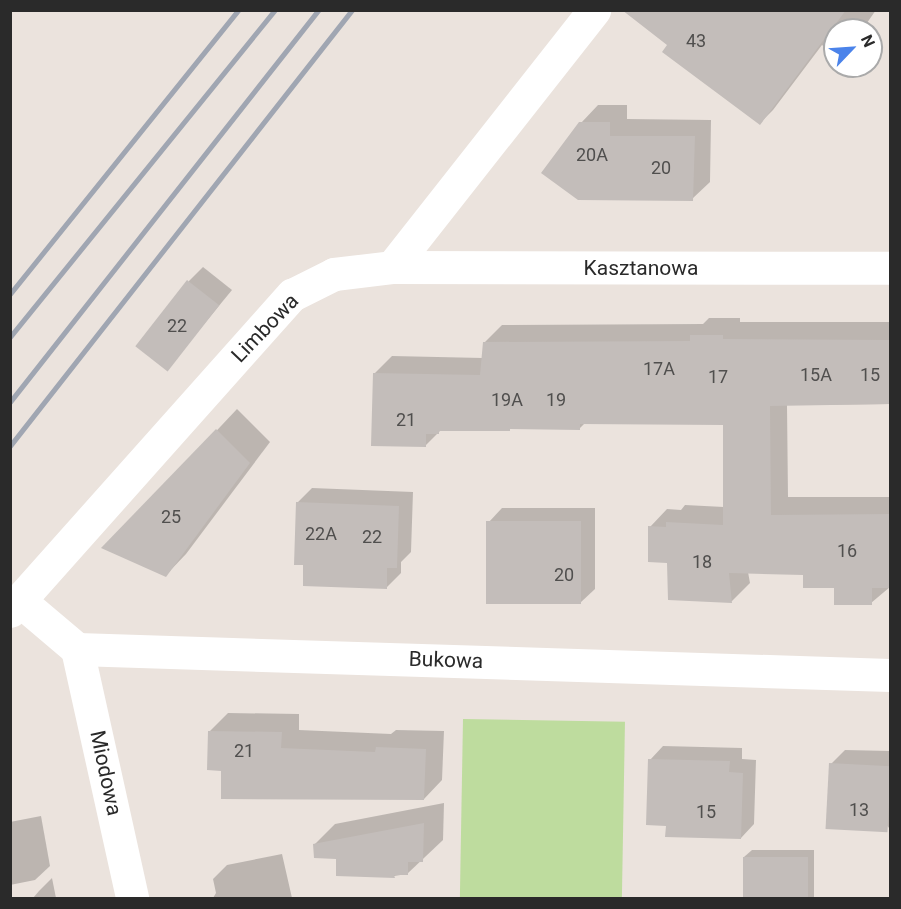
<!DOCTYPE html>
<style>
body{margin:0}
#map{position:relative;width:901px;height:909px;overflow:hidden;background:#ebe3dd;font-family:Roboto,sans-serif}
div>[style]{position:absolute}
.green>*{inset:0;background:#bedc9e;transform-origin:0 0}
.shadow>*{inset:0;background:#0003}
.building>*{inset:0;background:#c3bdba;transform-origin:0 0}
.minor>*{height:33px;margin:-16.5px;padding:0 16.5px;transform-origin:16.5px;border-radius:16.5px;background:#fff}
.rail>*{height:4.5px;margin:-2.25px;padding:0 2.25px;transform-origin:2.25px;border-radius:2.25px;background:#a0a6b2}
span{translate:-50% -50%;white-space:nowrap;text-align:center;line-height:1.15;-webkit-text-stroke:4.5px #fff;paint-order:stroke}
.number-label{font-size:18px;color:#504f4e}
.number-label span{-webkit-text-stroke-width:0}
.street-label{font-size:21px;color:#2a2a2a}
.frame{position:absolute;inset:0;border:12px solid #2a2a2a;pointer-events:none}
.north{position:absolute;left:823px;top:18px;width:60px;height:60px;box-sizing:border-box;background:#fff;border:2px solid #aaa;border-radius:50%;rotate:65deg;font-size:16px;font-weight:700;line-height:24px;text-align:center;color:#2a2a2a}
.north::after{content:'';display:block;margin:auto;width:21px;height:27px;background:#4b83ea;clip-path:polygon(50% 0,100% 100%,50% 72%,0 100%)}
</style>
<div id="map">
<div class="green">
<div style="left:463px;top:719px;width:162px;height:179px;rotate:1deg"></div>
</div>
<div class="shadow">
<div style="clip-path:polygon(664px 10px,876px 10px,862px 30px,835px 30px,835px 55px,822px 45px,773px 110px,760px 123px,669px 44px)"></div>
<div style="clip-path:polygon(598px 105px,627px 105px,627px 119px,711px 120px,710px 182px,692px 199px,581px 123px)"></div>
<div style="clip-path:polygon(203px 267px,232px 290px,167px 369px,189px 281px)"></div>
<div style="clip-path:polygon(709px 318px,740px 318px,740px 322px,890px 322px,890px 404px,787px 405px,788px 497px,890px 497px,890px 587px,871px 603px,804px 573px,748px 572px,750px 583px,732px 601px,669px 598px,669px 561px,650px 527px,667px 509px,681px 510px,685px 505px,724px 507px,724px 424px,585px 423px,579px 429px,512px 427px,441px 430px,425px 446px,374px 374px,392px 356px,483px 358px,484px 343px,502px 325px,703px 324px)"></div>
<div style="clip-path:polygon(237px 409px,270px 442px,186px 554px,166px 575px,156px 495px)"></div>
<div style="clip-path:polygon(312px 488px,413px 492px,411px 552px,401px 562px,401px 573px,386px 588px,305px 564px,297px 503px)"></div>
<div style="clip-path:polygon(502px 508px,595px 508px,595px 589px,580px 603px,488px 523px)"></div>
<div style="clip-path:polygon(228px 713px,299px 714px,299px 730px,391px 734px,396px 730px,444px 731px,442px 780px,424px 799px,223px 770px,210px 731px)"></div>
<div style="clip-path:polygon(663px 746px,742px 748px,742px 759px,756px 760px,754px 824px,741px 838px,667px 824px,650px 760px)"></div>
<div style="clip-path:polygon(845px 750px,890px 751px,890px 829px,831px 764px)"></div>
<div style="clip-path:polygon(444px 803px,443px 840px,407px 874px,394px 876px,338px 857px,314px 845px,335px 824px)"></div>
<div style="clip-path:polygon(41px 816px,50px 866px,35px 880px,10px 885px,10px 822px)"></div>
<div style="clip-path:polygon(752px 850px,814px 850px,814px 898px,744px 898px,744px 857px)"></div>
<div style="clip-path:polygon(282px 854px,292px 898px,213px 898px,216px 893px,213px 879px,227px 865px)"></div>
<div style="clip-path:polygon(52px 878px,56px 898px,33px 898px,39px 891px)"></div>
</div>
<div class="building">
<div style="clip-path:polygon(622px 10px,846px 10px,760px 125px,662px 52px,667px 45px)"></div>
<div style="clip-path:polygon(579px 122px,610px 122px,610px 136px,695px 136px,693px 201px,578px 200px,541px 173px)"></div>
<div style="left:187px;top:280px;width:41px;height:84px;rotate:38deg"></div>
<div style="clip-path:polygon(690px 335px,723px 335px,723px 339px,891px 340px,891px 404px,770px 406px,771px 515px,891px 514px,891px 588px,872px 588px,872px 605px,834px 605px,834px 588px,803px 588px,803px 575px,729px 573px,732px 603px,668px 600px,667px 563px,648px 562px,648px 526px,666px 527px,666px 522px,723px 525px,723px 425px,580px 424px,580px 430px,510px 429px,510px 431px,439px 431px,439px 434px,426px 434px,426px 447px,371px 446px,373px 373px,480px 375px,483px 342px,690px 341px)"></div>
<div style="clip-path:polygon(216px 429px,250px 463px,166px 577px,101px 548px)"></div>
<div style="clip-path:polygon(296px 502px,399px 506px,397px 568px,387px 568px,387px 589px,303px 586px,303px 565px,294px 565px)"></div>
<div style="left:581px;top:521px;width:83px;height:95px;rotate:90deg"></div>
<div style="clip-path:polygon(208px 731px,282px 732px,281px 748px,375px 752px,376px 747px,426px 749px,424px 800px,221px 799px,221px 771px,207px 770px)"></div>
<div style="clip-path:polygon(648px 759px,730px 761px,729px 772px,743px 773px,741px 839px,665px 837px,666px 826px,646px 825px)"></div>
<div style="left:829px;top:763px;width:62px;height:66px;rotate:3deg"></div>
<div style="clip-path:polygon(424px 823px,423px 862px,408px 862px,408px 875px,394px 875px,395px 878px,336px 876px,336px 859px,314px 858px,313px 844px)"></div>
<div style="left:743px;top:857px;width:65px;height:41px"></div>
</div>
<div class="minor">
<div style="left:392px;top:267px;width:327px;rotate:-51.8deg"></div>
<div style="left:19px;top:600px;width:76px;rotate:40.2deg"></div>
<div style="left:77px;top:649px;width:813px;rotate:1.83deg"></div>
<div style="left:10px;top:611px;width:424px;rotate:-48.3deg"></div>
<div style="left:292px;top:295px;width:47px;rotate:-26.6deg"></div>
<div style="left:334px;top:274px;width:58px;rotate:-6.9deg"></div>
<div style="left:392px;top:267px;width:498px;rotate:0.1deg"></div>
<div style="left:77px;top:649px;width:255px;rotate:77.5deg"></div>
</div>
<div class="rail">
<div style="left:10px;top:294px;width:364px;rotate:-51.2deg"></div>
<div style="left:10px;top:337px;width:421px;rotate:-51deg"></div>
<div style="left:10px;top:402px;width:499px;rotate:-51.8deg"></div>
<div style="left:10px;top:446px;width:554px;rotate:-51.89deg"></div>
</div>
<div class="number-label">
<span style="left:696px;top:41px">43</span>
<span style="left:592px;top:155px">20A</span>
<span style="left:661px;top:168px">20</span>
<span style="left:177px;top:326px">22</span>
<span style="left:659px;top:369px">17A</span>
<span style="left:816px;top:375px">15A</span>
<span style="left:870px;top:375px">15</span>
<span style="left:718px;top:377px">17</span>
<span style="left:507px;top:400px">19A</span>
<span style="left:556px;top:400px">19</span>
<span style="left:406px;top:420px">21</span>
<span style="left:171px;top:517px">25</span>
<span style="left:321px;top:534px">22A</span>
<span style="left:372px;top:537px">22</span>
<span style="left:847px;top:551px">16</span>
<span style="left:702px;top:562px">18</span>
<span style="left:564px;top:575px">20</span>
<span style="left:244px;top:751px">21</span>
<span style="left:859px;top:810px">13</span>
<span style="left:706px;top:812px">15</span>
</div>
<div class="street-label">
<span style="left:641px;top:268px">Kasztanowa</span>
<span style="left:265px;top:328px;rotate:-46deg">Limbowa</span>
<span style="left:446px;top:660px;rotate:2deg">Bukowa</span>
<span style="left:106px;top:773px;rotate:78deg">Miodowa</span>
</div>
<div class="frame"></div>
<div class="north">N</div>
</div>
